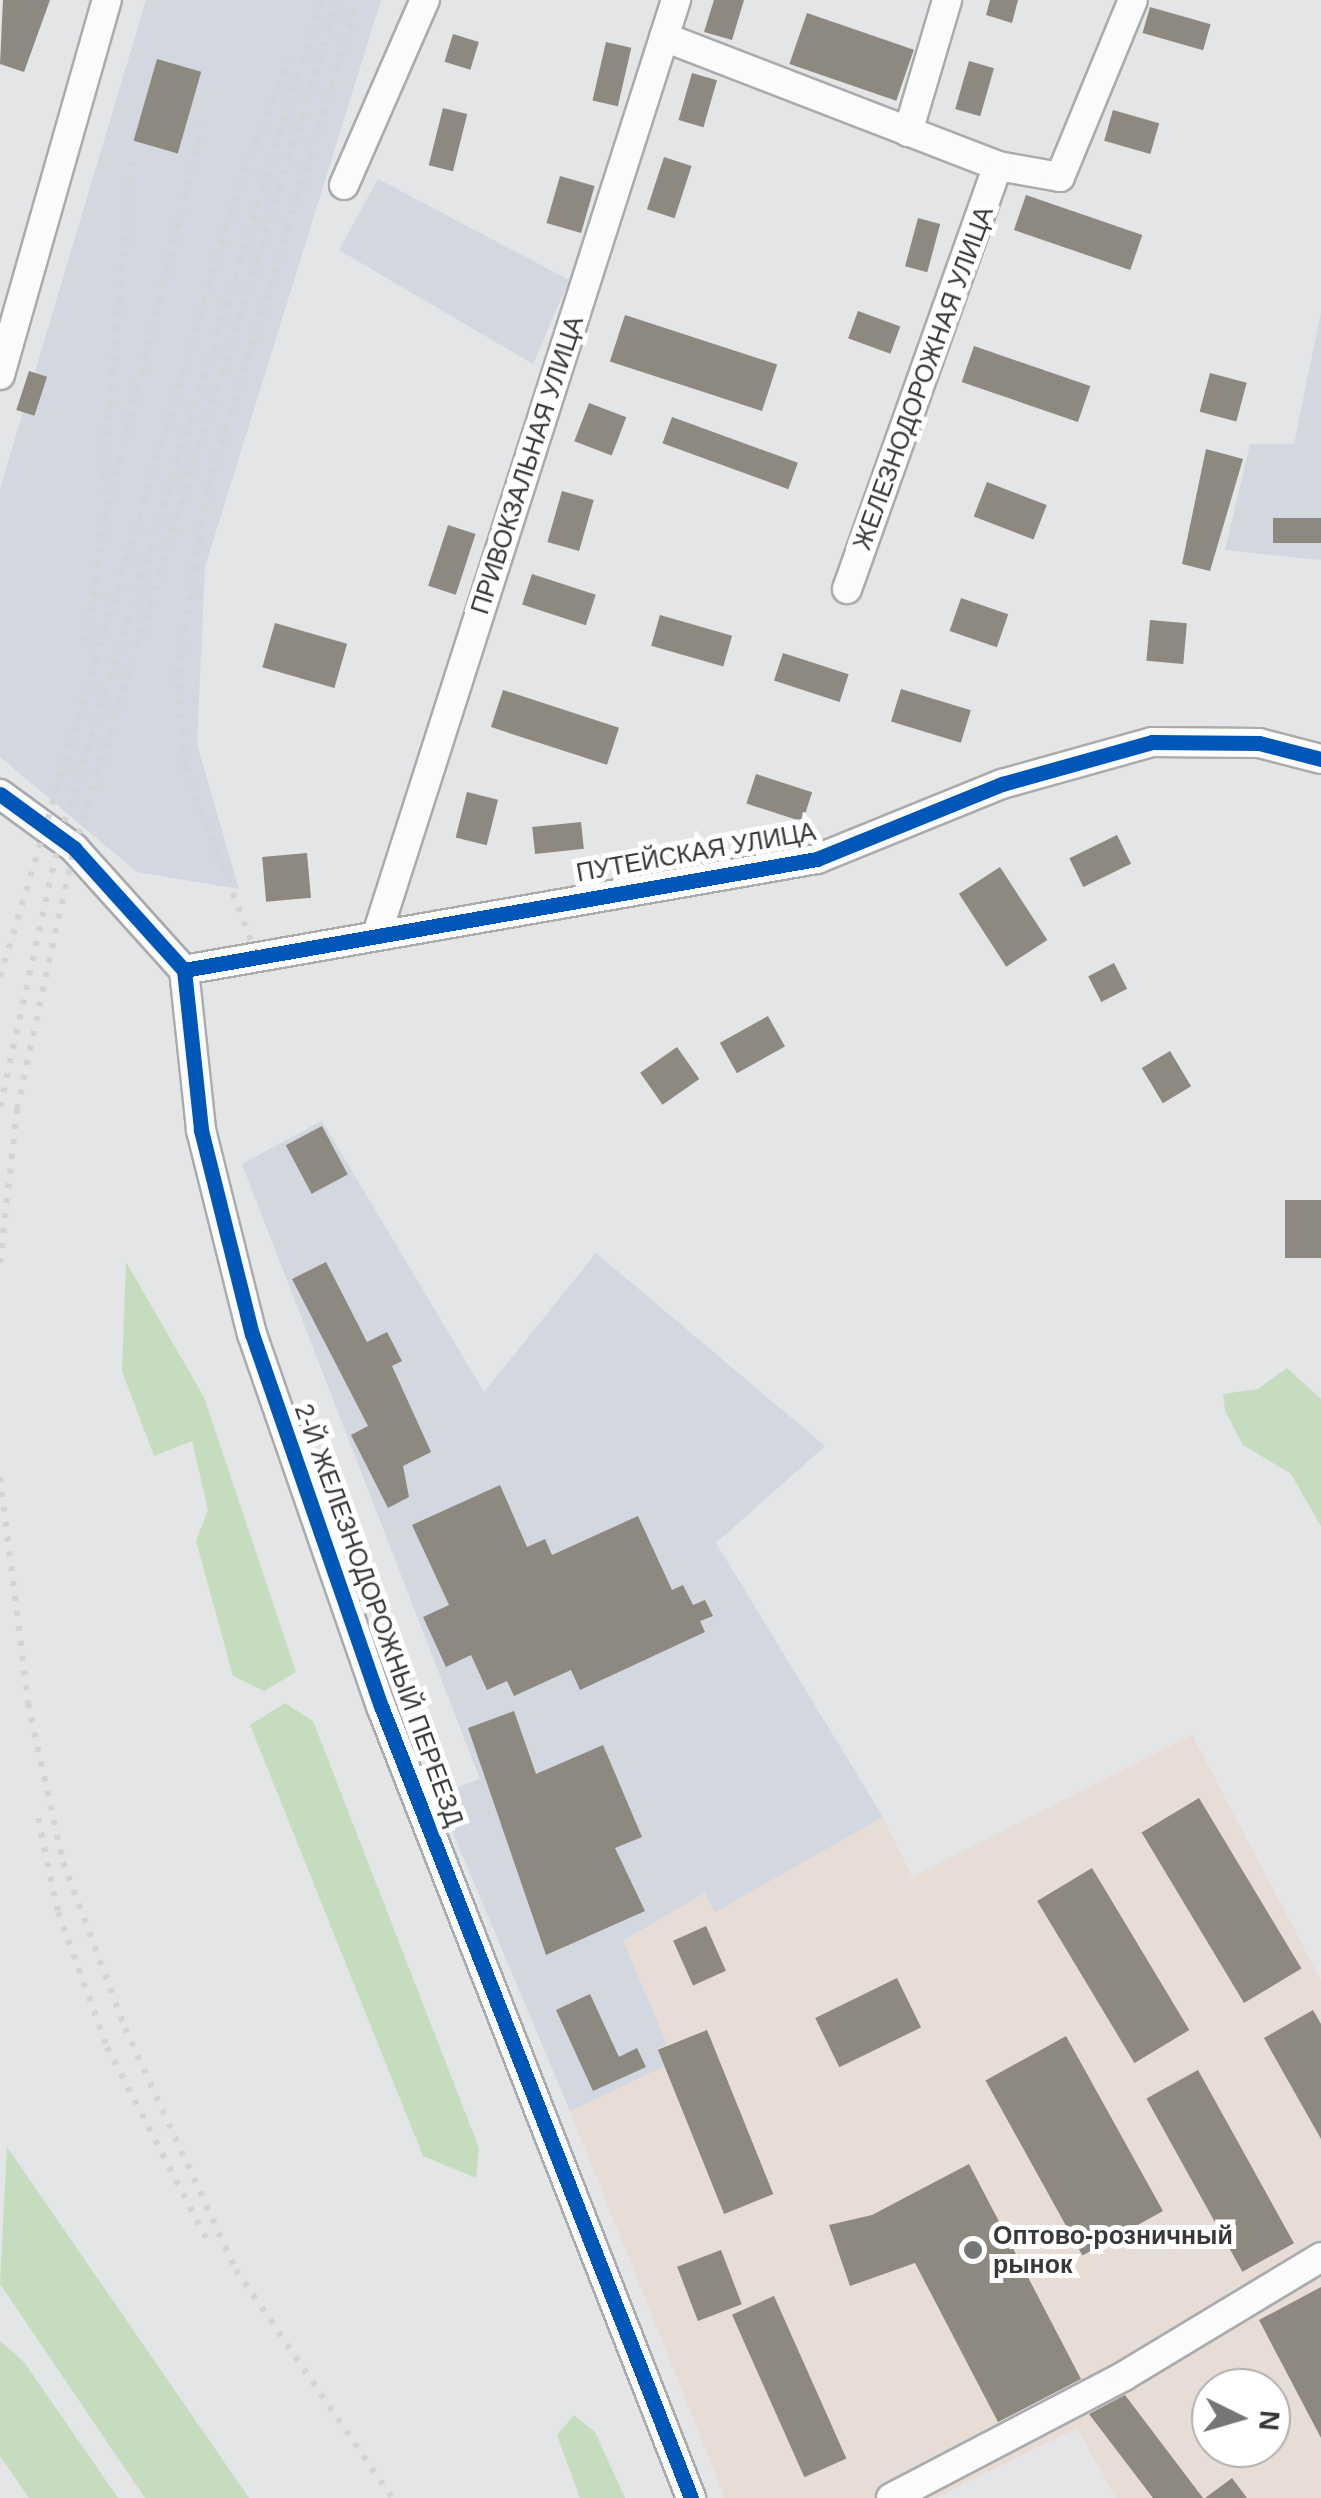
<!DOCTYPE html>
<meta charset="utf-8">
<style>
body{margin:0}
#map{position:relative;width:1321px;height:2498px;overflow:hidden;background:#e3e5e7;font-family:Arial,sans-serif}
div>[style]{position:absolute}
.commercial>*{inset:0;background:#e8dcd6}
.built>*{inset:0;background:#d3d7df}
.green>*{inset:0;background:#c6dcbf}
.building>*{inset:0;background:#8d8880;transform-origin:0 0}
.roads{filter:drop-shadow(2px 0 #a9abad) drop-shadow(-2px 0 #a9abad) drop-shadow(0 2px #a9abad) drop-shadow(0 -2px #a9abad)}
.minor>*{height:28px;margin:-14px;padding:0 14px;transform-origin:14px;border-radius:14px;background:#fbfbfb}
.rail>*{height:6px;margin-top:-3px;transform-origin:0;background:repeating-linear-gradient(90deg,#d4d4d4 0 5px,transparent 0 15px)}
.cycleway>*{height:15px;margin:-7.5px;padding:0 7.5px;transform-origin:7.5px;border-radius:7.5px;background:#0057b8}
.dots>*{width:28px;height:28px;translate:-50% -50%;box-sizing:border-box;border:5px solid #fff;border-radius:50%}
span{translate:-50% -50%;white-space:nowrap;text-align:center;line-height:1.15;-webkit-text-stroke:10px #fff;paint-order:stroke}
.street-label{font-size:25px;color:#37383a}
.poi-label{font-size:25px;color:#37383a;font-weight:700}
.left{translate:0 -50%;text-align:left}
.north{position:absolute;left:1191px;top:2368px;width:100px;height:100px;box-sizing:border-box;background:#fff;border:2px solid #afafb0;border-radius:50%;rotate:95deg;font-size:28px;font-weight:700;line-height:40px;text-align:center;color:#37383a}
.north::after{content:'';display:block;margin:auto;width:35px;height:45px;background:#737577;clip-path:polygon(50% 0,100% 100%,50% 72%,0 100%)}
</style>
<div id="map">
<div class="commercial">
<div style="clip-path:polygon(evenodd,1192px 1735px,1321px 1980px,1321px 2498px,1116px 2498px,1077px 2428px,936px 2498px,725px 2498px,570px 2111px,665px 2066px,656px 2048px,667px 2043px,622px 1942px,706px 1893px,716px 1911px,883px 1817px,912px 1877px,1192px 1735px,1211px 2388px,1271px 2388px,1271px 2448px,1211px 2448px,1211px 2388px)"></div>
</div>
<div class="built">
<div style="clip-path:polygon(146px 0,381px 0,205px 567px,197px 744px,239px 889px,137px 872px,0 757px,0 489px)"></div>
<div style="clip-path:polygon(378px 179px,569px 280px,533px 364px,339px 250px)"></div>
<div style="clip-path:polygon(1321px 312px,1321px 560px,1225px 550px,1250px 444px,1294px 444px)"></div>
<div style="clip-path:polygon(322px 1121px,484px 1392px,596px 1253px,825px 1446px,716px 1543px,883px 1817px,715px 1912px,705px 1893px,623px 1941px,667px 2044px,657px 2049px,665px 2066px,570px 2111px,437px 1795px,480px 1779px,242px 1164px)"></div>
</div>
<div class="green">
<div style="clip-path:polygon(126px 1262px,204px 1397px,296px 1672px,264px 1691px,233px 1676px,196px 1541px,208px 1510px,192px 1441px,154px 1456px,122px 1371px)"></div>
<div style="clip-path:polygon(1287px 1368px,1321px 1399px,1321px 1526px,1291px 1474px,1243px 1445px,1225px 1411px,1223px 1394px,1258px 1389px)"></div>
<div style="clip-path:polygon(285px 1703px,313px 1721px,479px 2148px,476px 2178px,423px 2156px,250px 1725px)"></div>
<div style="clip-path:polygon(7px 2147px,249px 2498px,145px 2498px,0 2284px)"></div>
<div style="clip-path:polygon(0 2341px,24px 2362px,118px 2498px,29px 2498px,0 2456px)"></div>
<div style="clip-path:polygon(574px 2415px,595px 2432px,625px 2498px,580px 2498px,557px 2435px)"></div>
</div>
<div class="building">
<div style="clip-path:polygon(3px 0,50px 0,24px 72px,0 64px)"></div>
<div style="clip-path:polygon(714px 0,744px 0,732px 40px,704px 32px)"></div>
<div style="clip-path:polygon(990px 0,1018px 0,1012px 23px,986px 15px)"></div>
<div style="left:1150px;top:7px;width:63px;height:27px;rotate:16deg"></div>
<div style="left:807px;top:13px;width:113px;height:54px;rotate:19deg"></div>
<div style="left:453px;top:34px;width:27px;height:29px;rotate:17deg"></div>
<div style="left:606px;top:42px;width:26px;height:60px;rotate:13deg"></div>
<div style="left:157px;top:59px;width:46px;height:85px;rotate:16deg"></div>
<div style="left:969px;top:61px;width:26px;height:50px;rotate:16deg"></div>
<div style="left:692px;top:73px;width:26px;height:49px;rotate:16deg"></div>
<div style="left:443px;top:108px;width:25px;height:59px;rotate:14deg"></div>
<div style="left:1113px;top:110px;width:48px;height:32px;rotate:16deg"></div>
<div style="left:664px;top:157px;width:29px;height:55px;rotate:18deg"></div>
<div style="left:560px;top:176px;width:36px;height:49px;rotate:16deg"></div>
<div style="left:1026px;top:195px;width:123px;height:37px;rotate:19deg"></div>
<div style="left:918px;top:218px;width:23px;height:50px;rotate:15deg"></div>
<div style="left:858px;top:311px;width:45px;height:29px;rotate:20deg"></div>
<div style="left:625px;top:315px;width:160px;height:49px;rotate:18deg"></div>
<div style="left:974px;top:346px;width:123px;height:38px;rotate:19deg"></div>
<div style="left:29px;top:371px;width:19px;height:41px;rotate:18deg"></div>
<div style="left:1210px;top:373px;width:38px;height:40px;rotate:15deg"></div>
<div style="left:589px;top:403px;width:40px;height:41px;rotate:21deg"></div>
<div style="left:672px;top:417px;width:134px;height:28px;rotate:20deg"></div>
<div style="clip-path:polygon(1206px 449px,1243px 459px,1210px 571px,1182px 564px)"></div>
<div style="left:987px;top:482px;width:64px;height:37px;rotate:21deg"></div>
<div style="left:562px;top:491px;width:33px;height:53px;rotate:16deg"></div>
<div style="left:1273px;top:518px;width:48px;height:25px"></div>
<div style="left:448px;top:525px;width:29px;height:64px;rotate:18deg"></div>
<div style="left:532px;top:574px;width:67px;height:32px;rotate:18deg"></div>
<div style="left:961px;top:598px;width:50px;height:35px;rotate:19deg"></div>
<div style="left:660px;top:615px;width:75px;height:32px;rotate:16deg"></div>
<div style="left:1150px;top:620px;width:37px;height:41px;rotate:5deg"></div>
<div style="left:275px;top:623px;width:75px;height:46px;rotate:16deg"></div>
<div style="left:783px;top:653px;width:69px;height:29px;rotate:18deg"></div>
<div style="left:901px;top:689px;width:73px;height:34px;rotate:17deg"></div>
<div style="left:503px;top:690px;width:122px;height:39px;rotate:18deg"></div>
<div style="left:756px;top:774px;width:59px;height:31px;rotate:18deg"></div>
<div style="left:467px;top:792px;width:32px;height:47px;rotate:14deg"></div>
<div style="left:581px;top:822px;width:27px;height:49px;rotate:84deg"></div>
<div style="left:1117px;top:835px;width:32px;height:53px;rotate:64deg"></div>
<div style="left:307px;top:853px;width:45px;height:45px;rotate:85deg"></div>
<div style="left:1000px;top:867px;width:87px;height:49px;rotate:57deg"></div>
<div style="left:1114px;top:963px;width:29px;height:29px;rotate:63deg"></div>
<div style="left:768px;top:1016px;width:35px;height:55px;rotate:61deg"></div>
<div style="left:677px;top:1047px;width:39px;height:45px;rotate:55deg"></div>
<div style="left:1170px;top:1051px;width:41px;height:33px;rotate:59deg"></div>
<div style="left:322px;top:1126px;width:55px;height:41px;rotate:62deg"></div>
<div style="left:1321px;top:1200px;width:58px;height:36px;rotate:90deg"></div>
<div style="clip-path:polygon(326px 1262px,367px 1342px,387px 1332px,402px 1361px,392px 1366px,431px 1452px,403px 1466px,409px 1497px,388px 1508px,351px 1435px,368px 1426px,292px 1279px)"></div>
<div style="clip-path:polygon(500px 1485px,527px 1547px,545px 1539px,552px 1555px,638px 1516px,672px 1590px,683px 1585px,693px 1605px,705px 1600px,713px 1616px,700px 1621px,705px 1632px,580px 1690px,571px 1670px,514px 1696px,507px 1681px,487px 1690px,471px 1655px,446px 1667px,423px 1617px,449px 1605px,412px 1525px)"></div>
<div style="clip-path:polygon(514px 1711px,536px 1774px,603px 1745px,642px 1837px,615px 1848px,645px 1911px,546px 1955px,468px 1728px)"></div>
<div style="left:1199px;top:1798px;width:199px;height:67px;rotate:59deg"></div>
<div style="left:1092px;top:1868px;width:189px;height:64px;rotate:59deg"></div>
<div style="left:706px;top:1926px;width:49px;height:36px;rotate:66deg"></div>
<div style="left:897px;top:1978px;width:55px;height:91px;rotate:64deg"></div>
<div style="clip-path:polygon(590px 1994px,619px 2057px,637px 2048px,646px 2067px,593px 2091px,556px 2010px)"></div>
<div style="clip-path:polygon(1313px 2010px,1321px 2024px,1321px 2139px,1264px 2038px)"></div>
<div style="left:707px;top:2030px;width:177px;height:53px;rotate:68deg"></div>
<div style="left:1066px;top:2036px;width:200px;height:92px;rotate:61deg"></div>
<div style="left:1198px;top:2070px;width:198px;height:59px;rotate:61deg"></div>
<div style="clip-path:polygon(969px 2164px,1081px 2379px,998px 2422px,915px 2263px,850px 2286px,829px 2225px,872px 2215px)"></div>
<div style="left:721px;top:2250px;width:58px;height:47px;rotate:69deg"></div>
<div style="clip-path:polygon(1321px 2287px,1321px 2438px,1259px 2320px)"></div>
<div style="left:774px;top:2296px;width:178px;height:46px;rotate:66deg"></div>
<div style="clip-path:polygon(1125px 2395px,1203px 2498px,1153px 2498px,1089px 2414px)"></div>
<div style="clip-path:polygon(1232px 2478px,1247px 2498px,1205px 2498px)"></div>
</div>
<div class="roads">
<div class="minor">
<div style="left:664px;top:37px;width:358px;rotate:21.1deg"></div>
<div style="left:998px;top:166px;width:63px;rotate:10.1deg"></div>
<div style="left:1060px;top:177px;width:191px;rotate:-67.6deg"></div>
<div style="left:908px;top:132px;width:138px;rotate:-73.5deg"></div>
<div style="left:344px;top:185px;width:202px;rotate:-66.4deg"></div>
<div style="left:0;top:375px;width:390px;rotate:-74.1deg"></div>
<div style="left:847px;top:589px;width:449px;rotate:-70.4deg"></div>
<div style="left:0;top:794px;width:92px;rotate:36.1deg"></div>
<div style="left:74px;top:848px;width:164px;rotate:48deg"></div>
<div style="left:184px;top:970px;width:161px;rotate:83.9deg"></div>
<div style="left:201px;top:1130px;width:210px;rotate:76deg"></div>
<div style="left:252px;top:1334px;width:394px;rotate:70.9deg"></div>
<div style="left:381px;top:1706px;width:851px;rotate:68.62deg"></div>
<div style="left:378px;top:931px;width:978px;rotate:-72.25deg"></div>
<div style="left:184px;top:970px;width:643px;rotate:-9.95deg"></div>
<div style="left:817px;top:859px;width:200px;rotate:-22.1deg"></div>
<div style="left:1002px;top:784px;width:156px;rotate:-15.6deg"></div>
<div style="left:1152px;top:742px;width:107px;rotate:0.5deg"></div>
<div style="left:1259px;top:743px;width:64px;rotate:14.5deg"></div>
<div style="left:891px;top:2498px;width:263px;rotate:-27.6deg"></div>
<div style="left:1124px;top:2376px;width:230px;rotate:-31.1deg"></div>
</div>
</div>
<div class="rail">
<div style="left:101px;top:495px;width:338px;rotate:-84.6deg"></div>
<div style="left:86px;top:641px;width:122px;rotate:-81.1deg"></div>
<div style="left:105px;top:520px;width:417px;rotate:-76.1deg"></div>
<div style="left:256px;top:954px;width:203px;rotate:-110.8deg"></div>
<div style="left:184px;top:764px;width:90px;rotate:-93.8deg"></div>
<div style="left:178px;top:674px;width:189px;rotate:-80.9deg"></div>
<div style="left:208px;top:487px;width:510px;rotate:-72.88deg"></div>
<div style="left:0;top:977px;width:826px;rotate:-73.19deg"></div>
<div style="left:239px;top:186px;width:136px;rotate:-68.4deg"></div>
<div style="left:0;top:1107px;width:278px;rotate:-77.5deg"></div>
<div style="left:60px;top:836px;width:876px;rotate:-72.6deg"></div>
<div style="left:0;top:1263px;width:155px;rotate:-83.7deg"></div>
<div style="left:17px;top:1109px;width:267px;rotate:-77.7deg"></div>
<div style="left:74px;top:848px;width:888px;rotate:-72.71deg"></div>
<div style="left:0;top:1477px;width:228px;rotate:82.9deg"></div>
<div style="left:28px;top:1703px;width:163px;rotate:77.6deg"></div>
<div style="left:63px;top:1862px;width:177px;rotate:69.5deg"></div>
<div style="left:125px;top:2028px;width:266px;rotate:65.4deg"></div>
<div style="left:236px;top:2270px;width:276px;rotate:55.6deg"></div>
<div style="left:38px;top:1818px;width:96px;rotate:78deg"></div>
<div style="left:58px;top:1912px;width:144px;rotate:70.1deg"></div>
<div style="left:107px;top:2047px;width:220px;rotate:62.6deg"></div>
</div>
<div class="cycleway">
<div style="left:0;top:794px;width:92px;rotate:36.1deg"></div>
<div style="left:74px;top:848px;width:164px;rotate:48deg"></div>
<div style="left:184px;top:970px;width:161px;rotate:83.9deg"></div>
<div style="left:201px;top:1130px;width:210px;rotate:76deg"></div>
<div style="left:252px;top:1334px;width:394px;rotate:70.9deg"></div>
<div style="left:381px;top:1706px;width:851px;rotate:68.62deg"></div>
<div style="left:184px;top:970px;width:643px;rotate:-9.95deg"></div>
<div style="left:817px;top:859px;width:200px;rotate:-22.1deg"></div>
<div style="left:1002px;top:784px;width:156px;rotate:-15.6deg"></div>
<div style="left:1152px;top:742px;width:107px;rotate:0.5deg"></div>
<div style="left:1259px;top:743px;width:64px;rotate:14.5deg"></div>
</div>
<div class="dots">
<div style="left:973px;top:2250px;background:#737577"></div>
</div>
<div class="street-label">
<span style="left:923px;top:378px;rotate:-70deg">ЖЕЛЕЗНОДОРОЖНАЯ УЛИЦА</span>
<span style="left:527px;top:465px;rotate:-72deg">ПРИВОКЗАЛЬНАЯ УЛИЦА</span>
<span style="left:696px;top:852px;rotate:-10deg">ПУТЕЙСКАЯ УЛИЦА</span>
<span style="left:379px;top:1615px;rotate:70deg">2-Й ЖЕЛЕЗНОДОРОЖНЫЙ ПЕРЕЕЗД</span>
</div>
<div class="poi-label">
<span class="left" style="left:993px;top:2250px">Оптово-розничный<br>рынок</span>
</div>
<div class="north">N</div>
</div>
